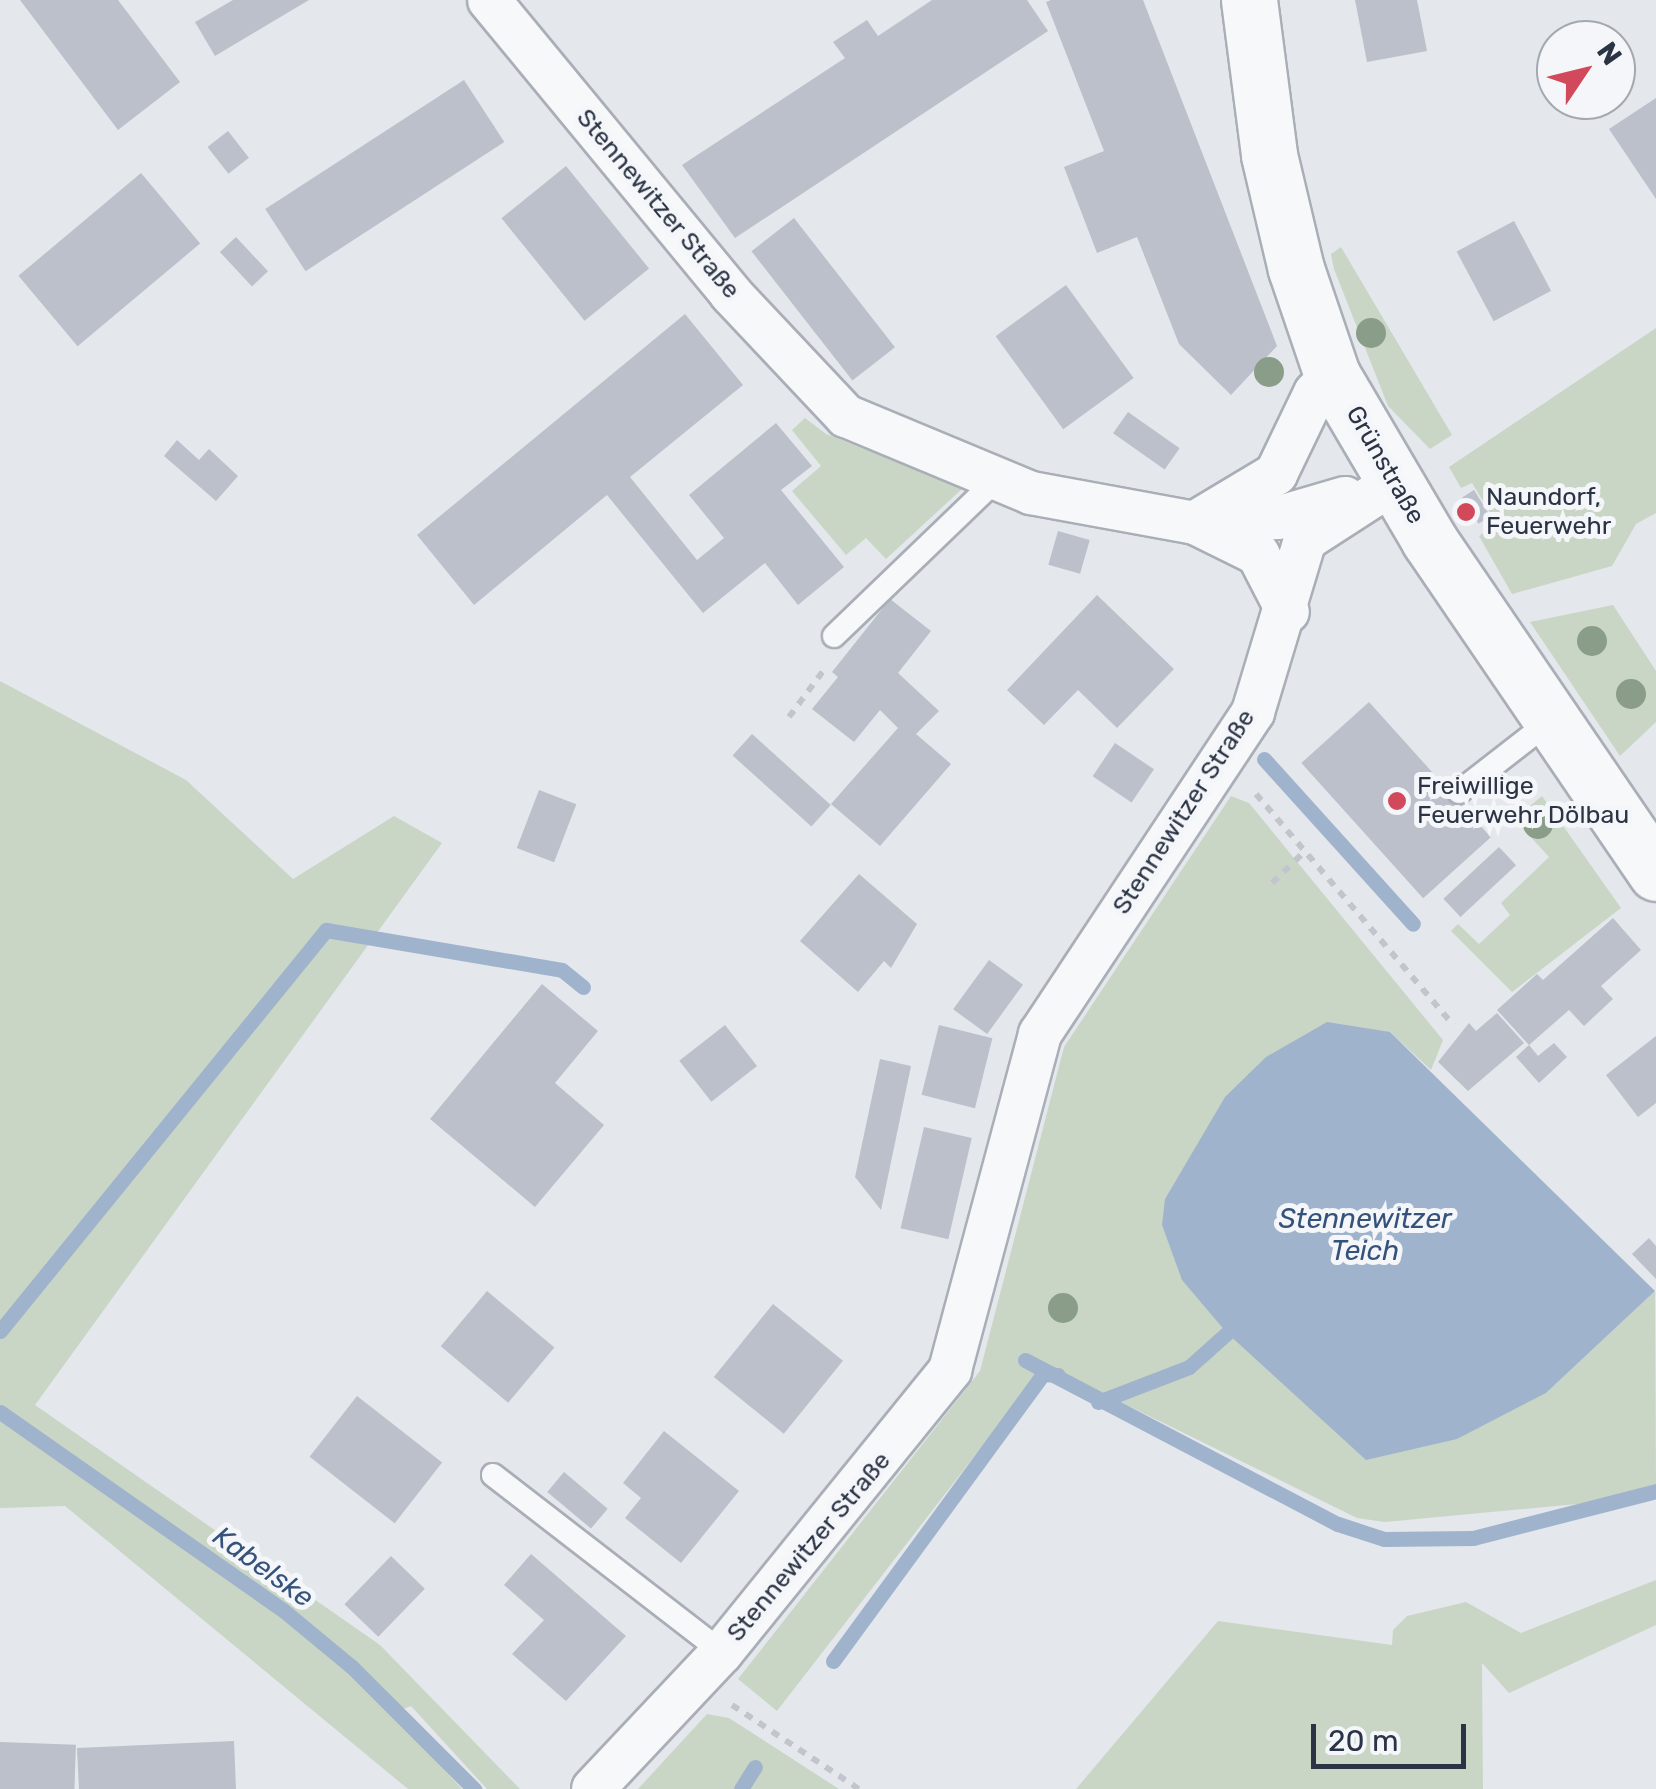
<!DOCTYPE html>
<meta charset="utf-8">
<style>
body{margin:0}
#map{position:relative;width:1656px;height:1789px;overflow:hidden;background:#e4e7ec;font-family:Rubik,sans-serif}
div>[style]{position:absolute}
.green>*{inset:0;background:#c9d6c5}
.water>*{inset:0;background:#9fb4cc}
.stream>*{height:15px;margin:-7.5px;padding:0 7.5px;transform-origin:7.5px;border-radius:7.5px;background:#9fb4cc}
.building>*{inset:0;background:#bbc0ca;transform-origin:0 0}
.path>*{height:6px;margin-top:-3px;transform-origin:0;background:repeating-linear-gradient(90deg,#c2c5cb 0 8px,transparent 0 16px)}
.roads{filter:drop-shadow(2px 0 #a9aeb7) drop-shadow(-2px 0 #a9aeb7) drop-shadow(0 2px #a9aeb7) drop-shadow(0 -2px #a9aeb7)}
.service>*{height:22px;margin:-11px;padding:0 11px;transform-origin:11px;border-radius:11px;background:#f7f8fa}
.minor>*{height:42px;margin:-21px;padding:0 21px;transform-origin:21px;border-radius:21px;background:#f7f8fa}
.tertiary>*{height:55px;margin:-27.5px;padding:0 27.5px;transform-origin:27.5px;border-radius:27.5px;background:#f7f8fa}
.trees>*{width:30px;height:30px;margin:-15px;border-radius:50%;background:#899d89}
.dots>*{width:28px;height:28px;translate:-50% -50%;box-sizing:border-box;border:5px solid #f4f6f9;border-radius:50%}
span{translate:-50% -50%;white-space:nowrap;text-align:center;line-height:1.15;-webkit-text-stroke:10px #f4f6f9;paint-order:stroke}
.street-label{font-size:25px;color:#2b3445}
.poi-label{font-size:25px;color:#2b3445}
.left{translate:0 -50%;text-align:left}
.water-label{font-size:28px;color:#34527a;font-style:italic}
.north{position:absolute;left:1536px;top:20px;width:100px;height:100px;box-sizing:border-box;background:#f4f6f9;border:2px solid #a4a8b1;border-radius:50%;rotate:55deg;font-size:28px;font-weight:700;line-height:40px;text-align:center;color:#2b3445}
.north::after{content:'';display:block;margin:auto;width:35px;height:45px;background:#d1495b;clip-path:polygon(50% 0,100% 100%,50% 72%,0 100%)}
.scale{position:absolute;left:1311px;top:1724px;width:155px;height:45px;box-sizing:border-box;border:5px solid #2b3445;border-top:0;padding-left:12px;font-size:30px;line-height:35px;white-space:nowrap;color:#2b3445;-webkit-text-stroke:8px #f4f6f9;paint-order:stroke}
</style>
<div id="map">
<div class="green">
<div style="clip-path:polygon(1341px 247px,1452px 435px,1430px 449px,1388px 406px,1334px 269px,1331px 254px)"></div>
<div style="clip-path:polygon(1656px 328px,1656px 513px,1636px 524px,1612px 566px,1512px 594px,1479px 536px,1497px 524px,1472px 483px,1461px 488px,1449px 467px)"></div>
<div style="clip-path:polygon(805px 418px,826px 434px,963px 488px,886px 559px,866px 538px,846px 555px,792px 491px,821px 466px,792px 430px)"></div>
<div style="clip-path:polygon(1613px 605px,1656px 671px,1656px 722px,1620px 756px,1530px 622px)"></div>
<div style="clip-path:polygon(0 681px,186px 780px,293px 879px,394px 816px,442px 843px,35px 1405px,380px 1645px,520px 1789px,487px 1789px,411px 1706px,392px 1713px,462px 1789px,408px 1789px,65px 1506px,0 1508px)"></div>
<div style="clip-path:polygon(1231px 796px,1249px 803px,1443px 1040px,1431px 1070px,1390px 1032px,1227px 1333px,1294px 1389px,1546px 1393px,1655px 1291px,1656px 1484px,1588px 1503px,1385px 1522px,1357px 1518px,1045px 1365px,777px 1711px,738px 1679px,980px 1371px,1064px 1047px)"></div>
<div style="clip-path:polygon(1542px 796px,1621px 908px,1512px 992px,1451px 931px,1458px 924px,1479px 944px,1510px 915px,1501px 903px,1549px 857px,1514px 819px)"></div>
<div style="clip-path:polygon(1656px 1580px,1656px 1625px,1509px 1693px,1482px 1663px,1483px 1789px,1076px 1789px,1218px 1621px,1392px 1645px,1393px 1630px,1407px 1616px,1466px 1602px,1521px 1633px)"></div>
<div style="clip-path:polygon(707px 1714px,729px 1718px,839px 1789px,638px 1789px)"></div>
</div>
<div class="water">
<div style="clip-path:polygon(1327px 1022px,1390px 1032px,1655px 1291px,1546px 1393px,1457px 1439px,1366px 1460px,1227px 1333px,1182px 1280px,1162px 1225px,1165px 1199px,1225px 1097px,1266px 1057px)"></div>
</div>
<div class="stream">
<div style="left:1264px;top:759px;width:222px;rotate:47.9deg"></div>
<div style="left:0;top:1331px;width:517px;rotate:-50.89deg"></div>
<div style="left:326px;top:930px;width:239px;rotate:9.6deg"></div>
<div style="left:562px;top:970px;width:27px;rotate:39deg"></div>
<div style="left:1025px;top:1360px;width:353px;rotate:27.7deg"></div>
<div style="left:1338px;top:1524px;width:48px;rotate:18.1deg"></div>
<div style="left:1384px;top:1539px;width:89px;rotate:-0.6deg"></div>
<div style="left:1473px;top:1538px;width:189px;rotate:-14.4deg"></div>
<div style="left:1098px;top:1402px;width:97px;rotate:-21deg"></div>
<div style="left:1189px;top:1367px;width:51px;rotate:-41.8deg"></div>
<div style="left:0;top:1412px;width:345px;rotate:35deg"></div>
<div style="left:283px;top:1610px;width:89px;rotate:39.6deg"></div>
<div style="left:352px;top:1667px;width:173px;rotate:45deg"></div>
<div style="left:833px;top:1661px;width:356px;rotate:-53.8deg"></div>
<div style="left:1043px;top:1374px;width:15px;rotate:4deg"></div>
<div style="left:741px;top:1789px;width:26px;rotate:-58deg"></div>
</div>
<div class="building">
<div style="clip-path:polygon(20px 0,118px 0,180px 82px,118px 130px)"></div>
<div style="clip-path:polygon(233px 0,309px 0,215px 56px,195px 22px)"></div>
<div style="clip-path:polygon(932px 0,1027px 0,1048px 31px,735px 238px,682px 165px,845px 58px,833px 42px,867px 20px,878px 36px)"></div>
<div style="clip-path:polygon(1051px 0,1143px 0,1277px 346px,1231px 395px,1179px 344px,1137px 237px,1097px 253px,1064px 167px,1104px 151px,1046px 2px)"></div>
<div style="clip-path:polygon(1355px 0,1417px 0,1427px 51px,1367px 62px)"></div>
<div style="left:464px;top:80px;width:74px;height:237px;rotate:57deg"></div>
<div style="clip-path:polygon(1656px 98px,1656px 199px,1609px 129px)"></div>
<div style="left:228px;top:131px;width:34px;height:26px;rotate:52deg"></div>
<div style="left:566px;top:166px;width:132px;height:83px;rotate:51deg"></div>
<div style="left:141px;top:173px;width:92px;height:160px;rotate:50deg"></div>
<div style="left:794px;top:218px;width:164px;height:54px;rotate:52deg"></div>
<div style="left:1514px;top:221px;width:79px;height:65px;rotate:62deg"></div>
<div style="left:236px;top:237px;width:47px;height:22px;rotate:47deg"></div>
<div style="left:1066px;top:285px;width:115px;height:87px;rotate:54deg"></div>
<div style="clip-path:polygon(685px 314px,743px 385px,630px 477px,697px 560px,724px 538px,689px 495px,776px 423px,812px 466px,781px 490px,844px 567px,798px 605px,765px 563px,703px 613px,607px 495px,474px 605px,417px 535px)"></div>
<div style="left:1128px;top:412px;width:63px;height:26px;rotate:35deg"></div>
<div style="clip-path:polygon(177px 440px,199px 460px,209px 449px,238px 476px,216px 501px,164px 456px)"></div>
<div style="left:1474px;top:490px;width:31px;height:14px;rotate:58deg"></div>
<div style="left:1058px;top:531px;width:33px;height:35px;rotate:16deg"></div>
<div style="clip-path:polygon(1097px 595px,1174px 669px,1117px 728px,1078px 690px,1044px 725px,1007px 690px)"></div>
<div style="clip-path:polygon(890px 599px,931px 631px,898px 673px,939px 711px,916px 734px,951px 764px,880px 846px,831px 804px,898px 728px,880px 710px,854px 742px,812px 709px,838px 677px,832px 672px)"></div>
<div style="left:1369px;top:702px;width:182px;height:91px;rotate:48deg"></div>
<div style="left:752px;top:734px;width:106px;height:29px;rotate:42deg"></div>
<div style="left:1115px;top:743px;width:47px;height:40px;rotate:34deg"></div>
<div style="left:539px;top:790px;width:40px;height:62px;rotate:21deg"></div>
<div style="left:1499px;top:847px;width:25px;height:76px;rotate:47deg"></div>
<div style="clip-path:polygon(859px 874px,917px 924px,891px 968px,884px 961px,858px 992px,800px 941px)"></div>
<div style="clip-path:polygon(1613px 918px,1641px 950px,1601px 986px,1613px 999px,1584px 1026px,1569px 1010px,1529px 1045px,1497px 1010px,1537px 974px,1543px 980px)"></div>
<div style="left:989px;top:960px;width:42px;height:61px;rotate:36deg"></div>
<div style="clip-path:polygon(542px 984px,598px 1031px,555px 1083px,604px 1125px,535px 1207px,430px 1119px)"></div>
<div style="clip-path:polygon(1497px 1013px,1524px 1043px,1468px 1091px,1438px 1062px,1469px 1023px,1476px 1031px)"></div>
<div style="left:725px;top:1025px;width:52px;height:58px;rotate:52deg"></div>
<div style="left:939px;top:1025px;width:55px;height:72px;rotate:14deg"></div>
<div style="clip-path:polygon(1656px 1036px,1656px 1103px,1638px 1117px,1606px 1075px)"></div>
<div style="clip-path:polygon(1554px 1043px,1567px 1057px,1539px 1083px,1516px 1057px,1529px 1045px,1538px 1056px)"></div>
<div style="clip-path:polygon(880px 1059px,911px 1066px,881px 1210px,855px 1177px)"></div>
<div style="left:924px;top:1127px;width:49px;height:104px;rotate:13deg"></div>
<div style="clip-path:polygon(1649px 1238px,1656px 1246px,1656px 1279px,1632px 1254px)"></div>
<div style="left:487px;top:1291px;width:88px;height:72px;rotate:40deg"></div>
<div style="left:773px;top:1304px;width:90px;height:94px;rotate:39deg"></div>
<div style="left:357px;top:1396px;width:108px;height:77px;rotate:38deg"></div>
<div style="clip-path:polygon(664px 1431px,739px 1491px,681px 1563px,625px 1518px,641px 1498px,623px 1483px)"></div>
<div style="left:564px;top:1472px;width:57px;height:26px;rotate:40deg"></div>
<div style="clip-path:polygon(531px 1554px,626px 1636px,566px 1701px,512px 1654px,544px 1620px,504px 1585px)"></div>
<div style="left:391px;top:1556px;width:47px;height:67px;rotate:44deg"></div>
<div style="clip-path:polygon(234px 1741px,236px 1789px,79px 1789px,77px 1748px)"></div>
<div style="left:0;top:1742px;width:76px;height:47px;rotate:2deg"></div>
</div>
<div class="path">
<div style="left:789px;top:717px;width:57px;rotate:-53.5deg"></div>
<div style="left:1256px;top:794px;width:304px;rotate:49.5deg"></div>
<div style="left:1272px;top:883px;width:46px;rotate:-44.1deg"></div>
<div style="left:732px;top:1705px;width:152px;rotate:33.5deg"></div>
</div>
<div class="roads">
<div class="service">
<div style="left:834px;top:636px;width:225px;rotate:-43.9deg"></div>
<div style="left:1459px;top:792px;width:114px;rotate:-37.9deg"></div>
<div style="left:493px;top:1475px;width:289px;rotate:37.7deg"></div>
</div>
<div class="minor">
<div style="left:489px;top:0;width:381px;rotate:50.5deg"></div>
<div style="left:731px;top:294px;width:168px;rotate:46.7deg"></div>
<div style="left:846px;top:416px;width:200px;rotate:22.6deg"></div>
<div style="left:1031px;top:493px;width:166px;rotate:10.4deg"></div>
<div style="left:1194px;top:523px;width:83px;rotate:-3.4deg"></div>
<div style="left:1277px;top:518px;width:71px;rotate:-16.4deg"></div>
<div style="left:1199px;top:520px;width:90px;rotate:-30.9deg"></div>
<div style="left:1276px;top:474px;width:90px;rotate:-64.3deg"></div>
<div style="left:1315px;top:393px;width:25px;rotate:-47deg"></div>
<div style="left:1199px;top:525px;width:66px;rotate:26.2deg"></div>
<div style="left:1258px;top:554px;width:65px;rotate:62.7deg"></div>
<div style="left:593px;top:1789px;width:188px;rotate:-46.7deg"></div>
<div style="left:722px;top:1652px;width:363px;rotate:-51deg"></div>
<div style="left:950px;top:1370px;width:348px;rotate:-75deg"></div>
<div style="left:1040px;top:1034px;width:386px;rotate:-56.5deg"></div>
<div style="left:1253px;top:712px;width:180px;rotate:-73.2deg"></div>
<div style="left:1305px;top:540px;width:105px;rotate:-32.9deg"></div>
</div>
<div class="tertiary">
<div style="left:1249px;top:0;width:156px;rotate:82.6deg"></div>
<div style="left:1269px;top:155px;width:117px;rotate:76.7deg"></div>
<div style="left:1296px;top:269px;width:112px;rotate:71.2deg"></div>
<div style="left:1332px;top:375px;width:191px;rotate:59.5deg"></div>
<div style="left:1429px;top:540px;width:403px;rotate:55.7deg"></div>
</div>
</div>
<div class="trees">
<div style="left:1371px;top:333px"></div>
<div style="left:1269px;top:372px"></div>
<div style="left:1592px;top:641px"></div>
<div style="left:1631px;top:694px"></div>
<div style="left:1538px;top:824px"></div>
<div style="left:1063px;top:1308px"></div>
</div>
<div class="dots">
<div style="left:1466px;top:512px;background:#d1495b"></div>
<div style="left:1397px;top:801px;background:#d1495b"></div>
</div>
<div class="street-label">
<span style="left:658px;top:204px;rotate:50deg">Stennewitzer Straße</span>
<span style="left:1385px;top:465px;rotate:60deg">Grünstraße</span>
<span style="left:1184px;top:812px;rotate:-57deg">Stennewitzer Straße</span>
<span style="left:809px;top:1547px;rotate:-50deg">Stennewitzer Straße</span>
</div>
<div class="poi-label">
<span class="left" style="left:1486px;top:512px">Naundorf,<br>Feuerwehr</span>
<span class="left" style="left:1417px;top:801px">Freiwillige<br>Feuerwehr Dölbau</span>
</div>
<div class="water-label">
<span style="left:1365px;top:1235px">Stennewitzer<br>Teich</span>
<span style="left:263px;top:1567px;rotate:36deg">Kabelske</span>
</div>
<div class="north">N</div>
<div class="scale">20 m</div>
</div>
